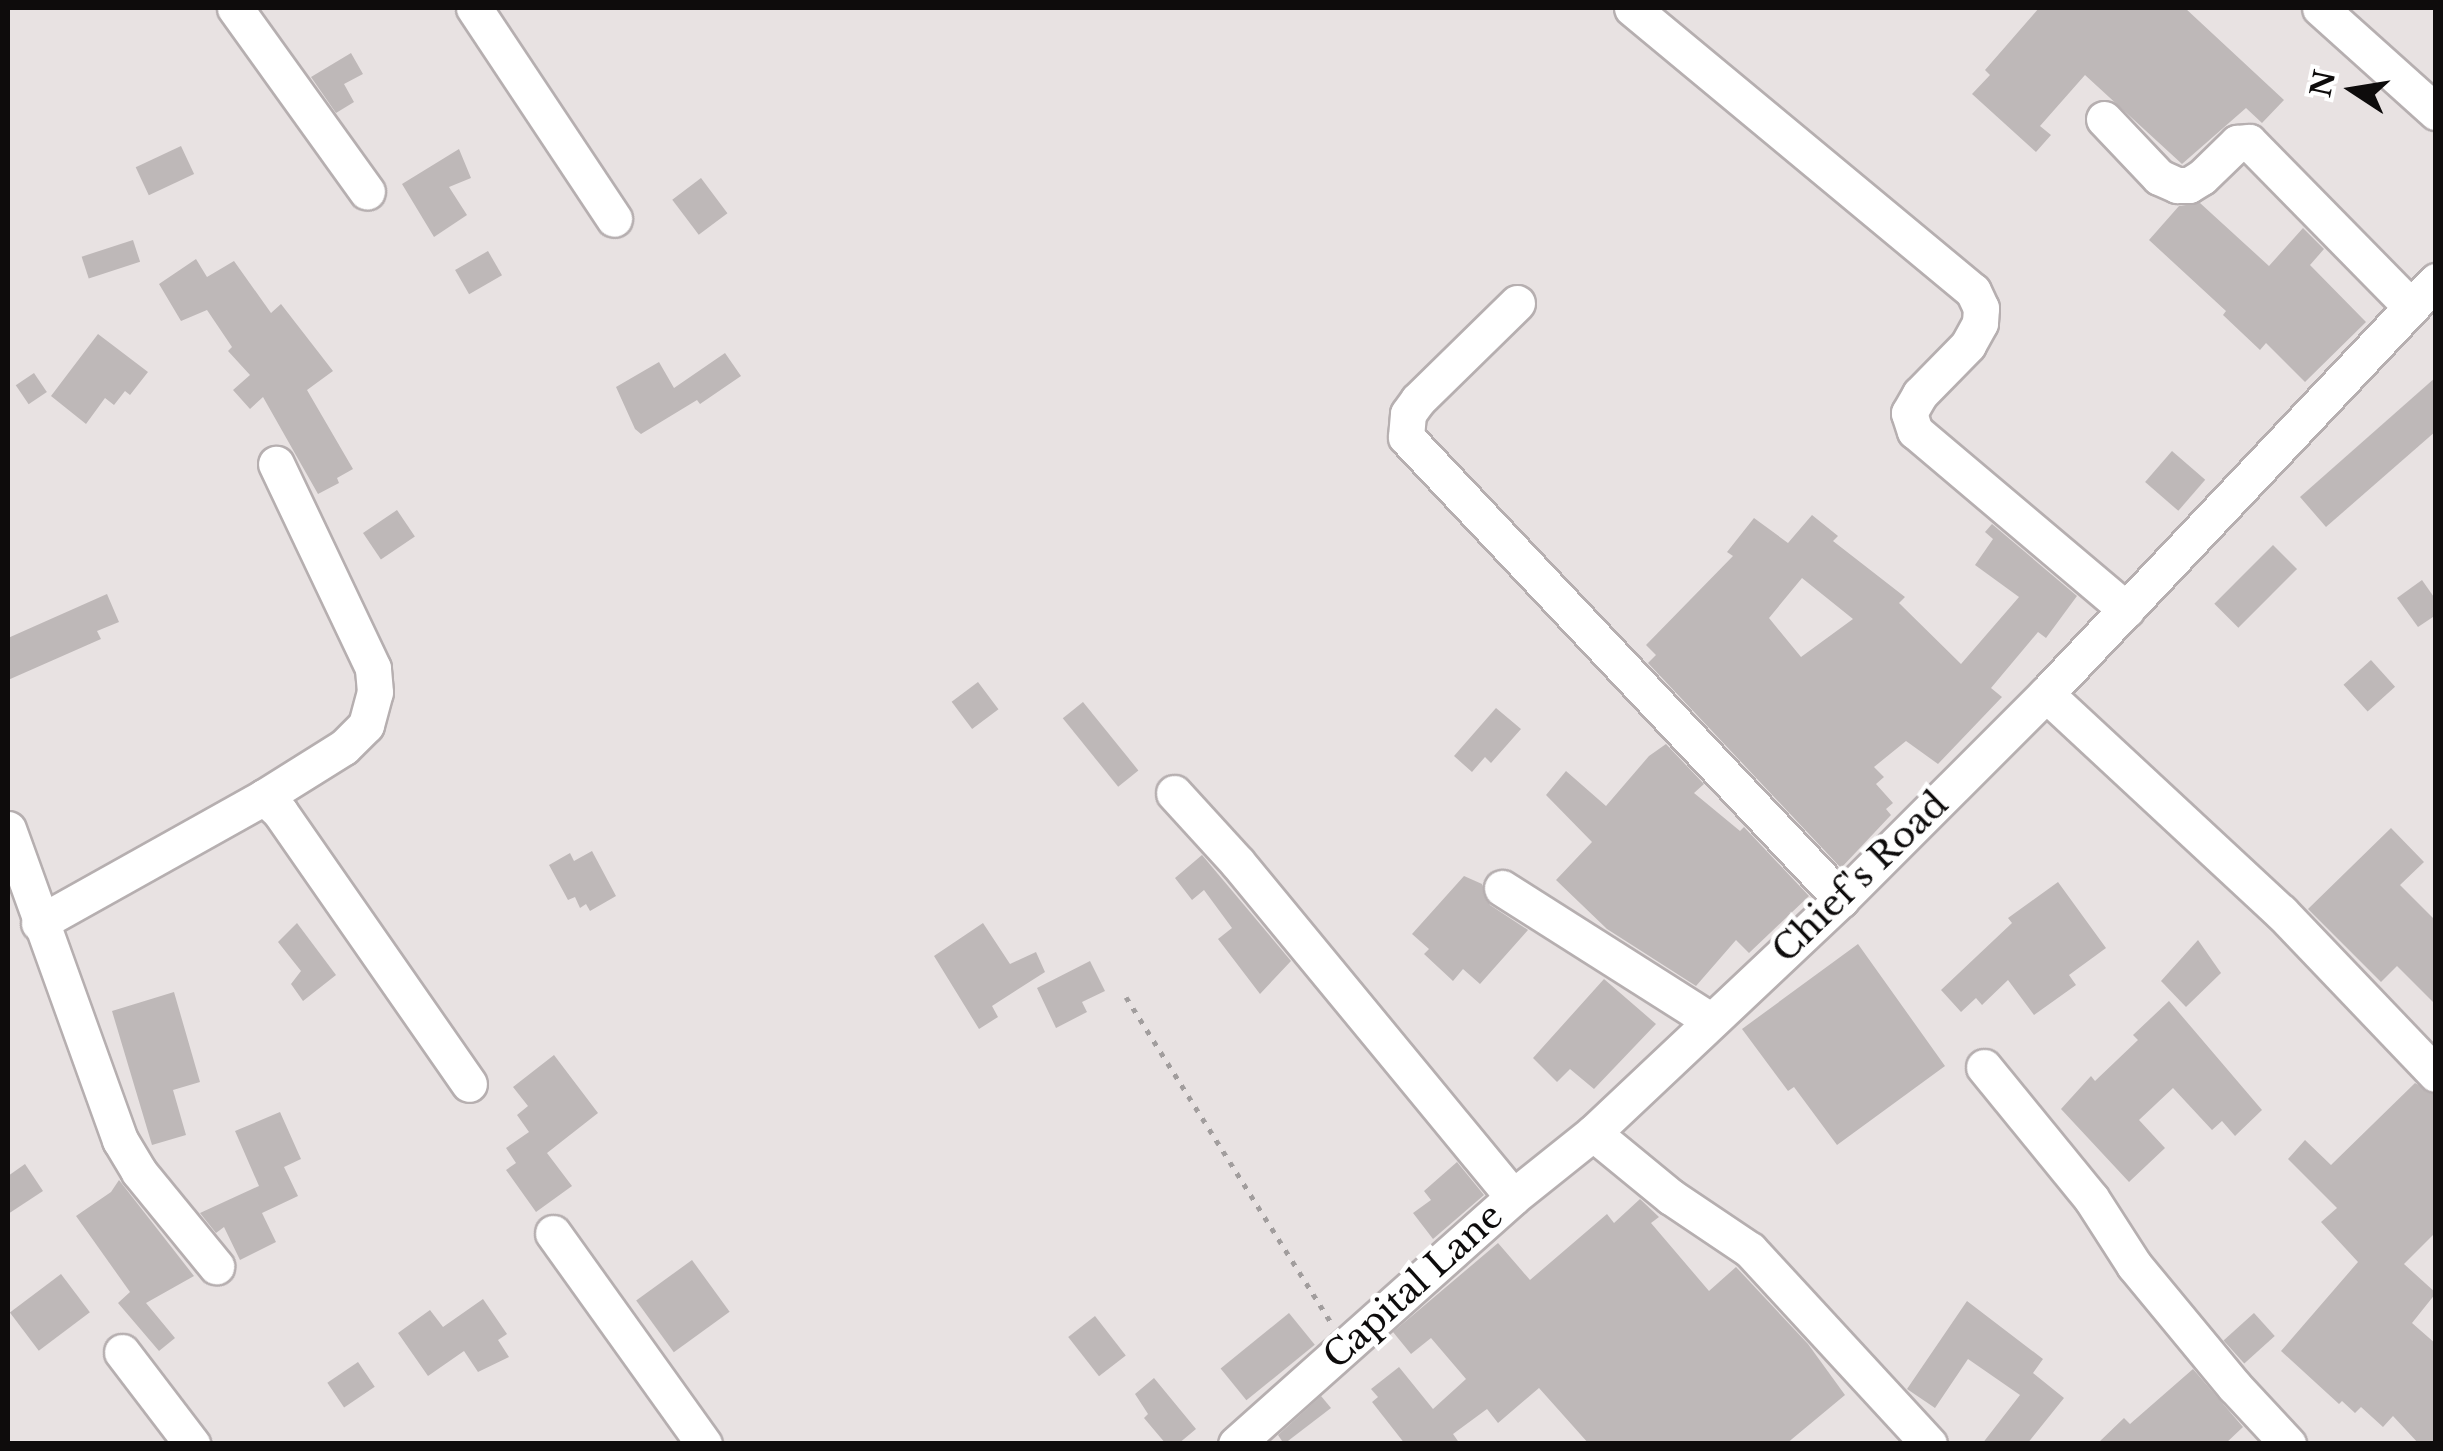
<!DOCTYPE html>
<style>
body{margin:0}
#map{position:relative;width:2443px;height:1451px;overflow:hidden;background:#e8e2e2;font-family:"Libre Baskerville",serif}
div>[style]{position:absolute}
.building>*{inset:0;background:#beb8b8;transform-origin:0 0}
.path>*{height:5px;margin-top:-2.5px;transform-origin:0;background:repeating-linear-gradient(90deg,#a19d9d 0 5px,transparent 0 13px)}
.roads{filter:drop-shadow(2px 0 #b6afb0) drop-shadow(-2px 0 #b6afb0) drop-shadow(0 2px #b6afb0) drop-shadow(0 -2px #b6afb0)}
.minor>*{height:35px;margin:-17.5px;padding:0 17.5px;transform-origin:17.5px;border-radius:17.5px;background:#fff}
span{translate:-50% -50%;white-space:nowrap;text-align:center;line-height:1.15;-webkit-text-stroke:9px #fff;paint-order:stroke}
.street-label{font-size:35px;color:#0e0c0c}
.frame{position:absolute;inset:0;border:10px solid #0e0c0c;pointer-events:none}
.north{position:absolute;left:2303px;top:40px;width:100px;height:100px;-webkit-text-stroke:8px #fff;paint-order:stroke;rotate:282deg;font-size:28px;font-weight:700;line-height:40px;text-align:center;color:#0e0c0c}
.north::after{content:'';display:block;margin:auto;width:35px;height:45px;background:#0e0c0c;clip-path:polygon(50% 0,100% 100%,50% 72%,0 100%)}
</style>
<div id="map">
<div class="building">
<div style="clip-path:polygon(2039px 8px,2185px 8px,2284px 100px,2262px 123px,2246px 108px,2182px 164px,2085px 75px,2040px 126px,2051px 135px,2036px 152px,1972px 94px,1990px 75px,1985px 70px)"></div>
<div style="clip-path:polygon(351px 53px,363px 74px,344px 84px,354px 102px,336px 113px,311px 77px)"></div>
<div style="left:181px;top:146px;width:31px;height:50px;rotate:65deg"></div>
<div style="clip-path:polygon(459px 149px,471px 178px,449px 187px,467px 215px,434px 237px,402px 184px)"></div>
<div style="left:701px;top:178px;width:44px;height:36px;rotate:53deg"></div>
<div style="clip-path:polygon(2200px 203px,2269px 266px,2303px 228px,2324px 249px,2310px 265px,2366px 322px,2305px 382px,2266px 343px,2260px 350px,2223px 315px,2226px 311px,2149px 240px,2179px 206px)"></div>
<div style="left:133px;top:240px;width:23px;height:54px;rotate:72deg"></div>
<div style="left:488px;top:251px;width:28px;height:38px;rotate:60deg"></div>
<div style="clip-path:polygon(196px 259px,207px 277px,234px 261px,271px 313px,281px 304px,333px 371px,307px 390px,353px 469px,337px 478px,339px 483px,318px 494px,263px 397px,250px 409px,233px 390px,250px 375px,228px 351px,232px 347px,207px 310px,181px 321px,159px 284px)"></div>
<div style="clip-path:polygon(98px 334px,148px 372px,130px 395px,125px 391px,114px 405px,105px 398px,86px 424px,51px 396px)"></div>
<div style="clip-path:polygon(725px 353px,741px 376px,700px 404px,697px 400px,641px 434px,635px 429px,616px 387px,659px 362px,674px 388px)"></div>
<div style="left:34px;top:373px;width:23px;height:22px;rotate:56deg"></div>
<div style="clip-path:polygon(2436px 377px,2436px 431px,2326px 527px,2300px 497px)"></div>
<div style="left:2172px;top:451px;width:44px;height:41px;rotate:41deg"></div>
<div style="left:397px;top:510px;width:32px;height:41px;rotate:56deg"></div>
<div style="clip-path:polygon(evenodd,1812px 515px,1838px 536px,1833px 541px,1905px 597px,1899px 603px,1961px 664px,2019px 597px,1975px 565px,1993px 539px,1985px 532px,1992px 524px,2077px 596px,2046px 638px,2038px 632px,1991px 688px,2002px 697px,1938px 764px,1906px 741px,1874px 767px,1884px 777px,1876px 784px,1893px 803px,1886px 809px,1891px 815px,1841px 868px,1648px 663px,1656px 655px,1646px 645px,1733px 556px,1727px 552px,1754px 518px,1788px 543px,1812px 515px,1802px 578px,1853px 619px,1801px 657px,1769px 618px,1802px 578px)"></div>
<div style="left:2273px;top:545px;width:34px;height:83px;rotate:45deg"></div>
<div style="clip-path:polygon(2422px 580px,2436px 600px,2436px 615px,2418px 627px,2397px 598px)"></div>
<div style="clip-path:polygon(107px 594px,119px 622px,97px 631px,101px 639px,8px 680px,8px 638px)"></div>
<div style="left:2371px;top:660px;width:36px;height:37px;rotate:48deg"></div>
<div style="left:978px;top:682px;width:34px;height:33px;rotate:53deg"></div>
<div style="left:1083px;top:702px;width:88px;height:26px;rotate:51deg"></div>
<div style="clip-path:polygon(1496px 708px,1521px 729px,1491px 763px,1485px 757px,1472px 772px,1454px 756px)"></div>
<div style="clip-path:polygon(1666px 744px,1704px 784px,1694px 793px,1740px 831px,1744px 827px,1809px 896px,1749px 953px,1736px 940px,1696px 986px,1607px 929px,1556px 880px,1592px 842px,1546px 795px,1566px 771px,1606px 806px,1649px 756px)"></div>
<div style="clip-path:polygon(2391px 828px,2424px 862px,2400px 885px,2436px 921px,2436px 1005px,2397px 966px,2381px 982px,2308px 909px)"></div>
<div style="clip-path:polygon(592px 851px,616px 896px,590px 911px,586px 904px,580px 908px,575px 897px,568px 900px,549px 865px,570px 853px,574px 861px)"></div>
<div style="clip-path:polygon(1202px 855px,1291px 961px,1260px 994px,1218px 939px,1232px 928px,1204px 890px,1192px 900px,1175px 878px)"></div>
<div style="clip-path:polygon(1464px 876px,1482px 884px,1490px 905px,1528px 930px,1480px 984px,1463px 969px,1453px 981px,1424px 954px,1429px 949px,1412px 934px)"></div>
<div style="clip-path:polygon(2058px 882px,2106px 948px,2069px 975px,2076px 985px,2034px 1015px,2008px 980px,1982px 1005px,1976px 998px,1961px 1012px,1941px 990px,2012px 923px,2008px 918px)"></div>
<div style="clip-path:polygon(297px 923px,336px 975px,303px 1001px,291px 984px,301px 971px,278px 942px)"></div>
<div style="clip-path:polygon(983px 923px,1010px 964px,1036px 952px,1045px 972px,992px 1006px,998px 1017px,979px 1029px,934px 956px)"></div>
<div style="clip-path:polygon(2198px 940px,2221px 973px,2186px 1007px,2161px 981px)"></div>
<div style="clip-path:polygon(1858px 944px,1945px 1066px,1837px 1145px,1794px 1087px,1788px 1091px,1742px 1029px)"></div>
<div style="clip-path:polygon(1090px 961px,1105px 991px,1082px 1002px,1087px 1012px,1056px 1028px,1037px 988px)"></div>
<div style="clip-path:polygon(1604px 979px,1656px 1024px,1594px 1089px,1570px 1069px,1557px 1082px,1533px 1058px)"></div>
<div style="clip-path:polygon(174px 992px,200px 1082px,173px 1090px,186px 1135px,152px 1145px,112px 1011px)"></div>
<div style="clip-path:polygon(2169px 1001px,2262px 1110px,2235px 1136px,2222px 1121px,2212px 1130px,2173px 1088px,2139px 1120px,2165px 1148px,2129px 1182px,2061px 1109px,2091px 1076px,2095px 1081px,2138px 1040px,2133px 1035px)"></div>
<div style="clip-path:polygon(554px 1055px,598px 1113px,547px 1153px,572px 1186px,536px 1212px,506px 1170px,516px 1163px,506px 1148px,529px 1132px,517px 1115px,528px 1106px,513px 1087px)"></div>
<div style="clip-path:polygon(2415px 1083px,2436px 1095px,2436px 1232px,2404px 1264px,2436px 1293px,2412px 1323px,2436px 1344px,2436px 1444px,2419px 1444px,2393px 1416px,2383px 1427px,2361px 1407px,2355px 1413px,2342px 1401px,2339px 1404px,2281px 1351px,2358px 1262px,2321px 1222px,2337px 1208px,2288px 1159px,2305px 1140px,2331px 1165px)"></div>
<div style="clip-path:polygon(280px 1112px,301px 1159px,284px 1167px,298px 1196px,262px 1213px,276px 1242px,240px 1260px,224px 1227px,216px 1233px,200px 1213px,259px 1186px,235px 1131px)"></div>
<div style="clip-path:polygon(1457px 1162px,1484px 1195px,1433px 1239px,1413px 1213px,1431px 1200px,1424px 1191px)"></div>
<div style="clip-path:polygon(25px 1164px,43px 1191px,8px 1214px,8px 1176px)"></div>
<div style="clip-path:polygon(119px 1180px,194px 1276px,146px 1303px,175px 1338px,159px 1351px,118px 1303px,130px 1292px,76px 1216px,111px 1192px)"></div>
<div style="clip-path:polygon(1640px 1199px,1659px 1217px,1651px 1223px,1709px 1291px,1736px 1267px,1808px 1344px,1845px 1395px,1786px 1444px,1589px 1444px,1539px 1388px,1498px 1423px,1487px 1409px,1453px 1434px,1460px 1444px,1405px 1444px,1372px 1402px,1378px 1397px,1371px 1389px,1399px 1367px,1433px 1409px,1466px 1379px,1431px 1338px,1411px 1354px,1393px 1332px,1498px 1243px,1530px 1280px,1607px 1214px,1614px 1223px)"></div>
<div style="left:692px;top:1260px;width:64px;height:69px;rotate:54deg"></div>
<div style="left:61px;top:1274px;width:48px;height:64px;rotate:53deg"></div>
<div style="clip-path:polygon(483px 1299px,507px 1334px,498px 1340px,509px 1357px,478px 1372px,464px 1351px,428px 1376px,398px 1333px,430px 1310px,443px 1327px)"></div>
<div style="clip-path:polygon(1967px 1301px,2043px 1359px,2033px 1373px,2064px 1398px,2027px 1444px,1982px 1444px,2020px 1395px,1968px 1359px,1935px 1408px,1907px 1389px)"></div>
<div style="left:1289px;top:1313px;width:41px;height:88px;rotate:51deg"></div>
<div style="left:2254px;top:1313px;width:31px;height:41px;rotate:48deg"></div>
<div style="left:1095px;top:1316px;width:50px;height:34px;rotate:52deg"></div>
<div style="left:358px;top:1362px;width:30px;height:37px;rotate:56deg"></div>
<div style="clip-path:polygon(2193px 1369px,2243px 1427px,2225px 1444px,2097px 1444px,2124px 1418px,2130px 1424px)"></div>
<div style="clip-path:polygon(1154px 1378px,1196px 1429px,1178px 1444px,1166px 1444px,1144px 1418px,1148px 1414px,1135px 1394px)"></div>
<div style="clip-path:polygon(1321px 1396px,1331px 1408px,1284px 1444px,1278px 1435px)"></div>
</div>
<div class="path">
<div style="left:1126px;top:997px;width:384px;rotate:57.8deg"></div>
</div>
<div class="roads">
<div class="minor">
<div style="left:235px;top:8px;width:226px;rotate:54.3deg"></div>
<div style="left:474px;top:8px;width:253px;rotate:56.4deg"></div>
<div style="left:1632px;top:8px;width:443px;rotate:39.7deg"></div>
<div style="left:1973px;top:291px;width:19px;rotate:65deg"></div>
<div style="left:1981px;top:308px;width:15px;rotate:94deg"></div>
<div style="left:1980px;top:323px;width:25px;rotate:119deg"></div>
<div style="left:1968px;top:345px;width:69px;rotate:134.4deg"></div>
<div style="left:1920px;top:394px;width:22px;rotate:120deg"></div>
<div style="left:1909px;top:413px;width:19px;rotate:72deg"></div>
<div style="left:1915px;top:431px;width:277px;rotate:40.2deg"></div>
<div style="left:2320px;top:8px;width:156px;rotate:41.9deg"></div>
<div style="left:2104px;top:119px;width:80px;rotate:46.5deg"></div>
<div style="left:2159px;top:177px;width:20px;rotate:24deg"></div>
<div style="left:2177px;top:185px;width:12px"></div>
<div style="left:2189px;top:185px;width:15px;rotate:-32deg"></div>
<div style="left:2202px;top:177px;width:49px;rotate:-44.2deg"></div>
<div style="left:2237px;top:143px;width:12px;rotate:-5deg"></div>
<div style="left:2249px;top:142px;width:231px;rotate:45.5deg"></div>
<div style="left:1517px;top:303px;width:139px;rotate:135.6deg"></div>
<div style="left:1418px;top:400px;width:17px;rotate:126deg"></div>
<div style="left:1408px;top:414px;width:23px;rotate:95deg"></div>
<div style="left:1406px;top:437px;width:635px;rotate:46.72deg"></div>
<div style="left:2046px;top:694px;width:321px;rotate:42.9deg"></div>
<div style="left:2281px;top:912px;width:224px;rotate:46.3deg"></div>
<div style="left:1174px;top:793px;width:93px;rotate:47.6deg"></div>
<div style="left:1237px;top:862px;width:434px;rotate:50.5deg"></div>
<div style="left:264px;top:797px;width:22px;rotate:43deg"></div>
<div style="left:280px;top:812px;width:331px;rotate:55.2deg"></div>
<div style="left:8px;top:829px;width:331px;rotate:70.2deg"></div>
<div style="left:120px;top:1140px;width:37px;rotate:59deg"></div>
<div style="left:139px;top:1172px;width:122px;rotate:50.7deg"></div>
<div style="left:1502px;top:888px;width:246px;rotate:32.4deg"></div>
<div style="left:39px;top:923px;width:258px;rotate:-29.2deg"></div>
<div style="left:264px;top:797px;width:94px;rotate:-32deg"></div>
<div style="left:344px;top:747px;width:31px;rotate:-45deg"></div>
<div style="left:366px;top:725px;width:34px;rotate:-75deg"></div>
<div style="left:375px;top:692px;width:24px;rotate:-95deg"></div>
<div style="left:373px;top:668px;width:226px;rotate:-115.4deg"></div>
<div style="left:1984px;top:1067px;width:169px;rotate:50.8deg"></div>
<div style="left:2091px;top:1198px;width:80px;rotate:57.3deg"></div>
<div style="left:2134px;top:1265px;width:158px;rotate:50.4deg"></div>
<div style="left:2235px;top:1387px;width:78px;rotate:47.1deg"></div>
<div style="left:553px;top:1233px;width:259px;rotate:54.4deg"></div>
<div style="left:122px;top:1352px;width:116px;rotate:52.7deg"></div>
<div style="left:1236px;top:1444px;width:371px;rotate:-41.7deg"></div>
<div style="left:1513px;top:1197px;width:102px;rotate:-38.7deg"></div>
<div style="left:1929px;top:1444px;width:264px;rotate:-132.7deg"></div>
<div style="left:1750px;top:1250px;width:95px;rotate:-146.1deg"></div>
<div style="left:1671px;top:1197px;width:101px;rotate:-140.6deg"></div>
<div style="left:1593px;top:1133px;width:341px;rotate:-43.3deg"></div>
<div style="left:1841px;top:899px;width:290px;rotate:-45deg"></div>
<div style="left:2046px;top:694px;width:568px;rotate:-46.64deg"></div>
</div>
</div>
<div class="street-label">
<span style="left:1860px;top:877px;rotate:-44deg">Chief's Road</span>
<span style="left:1413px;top:1286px;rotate:-42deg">Capital Lane</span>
</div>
<div class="frame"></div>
<div class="north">N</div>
</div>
